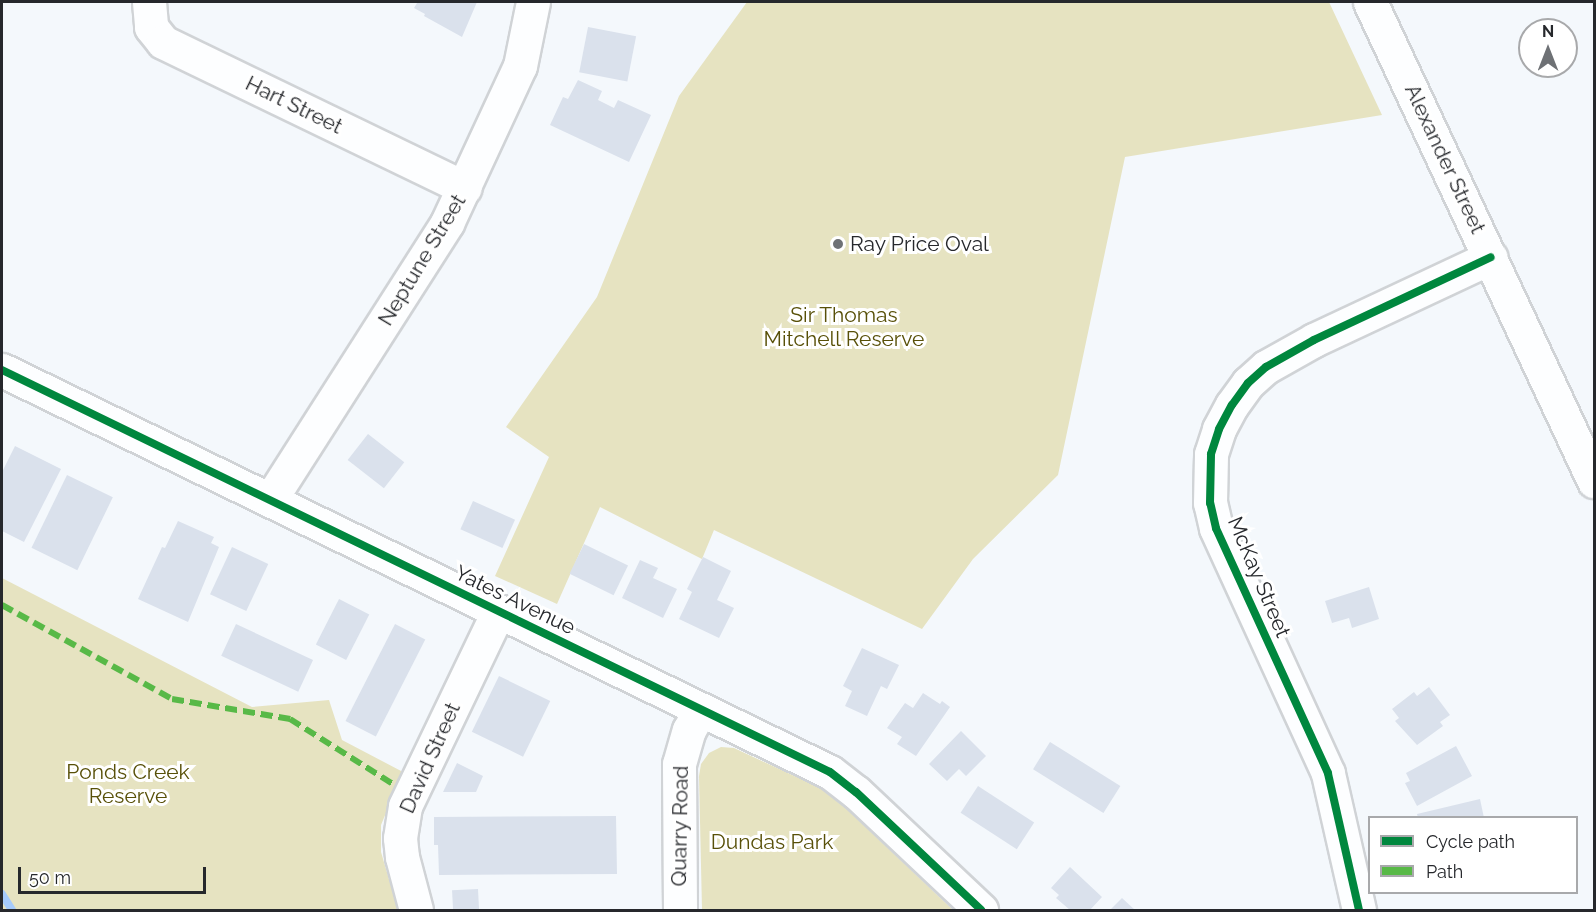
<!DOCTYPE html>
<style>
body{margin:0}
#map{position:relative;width:1596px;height:912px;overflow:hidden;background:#f4f8fc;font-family:Raleway,sans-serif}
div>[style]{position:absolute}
.green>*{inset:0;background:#e6e3c1}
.stream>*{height:8px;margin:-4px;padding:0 4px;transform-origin:4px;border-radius:4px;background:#a6cbfc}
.building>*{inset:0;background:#dae1ec;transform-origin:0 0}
.roads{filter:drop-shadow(2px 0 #d0d3d6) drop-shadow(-2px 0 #d0d3d6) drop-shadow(0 2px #d0d3d6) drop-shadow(0 -2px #d0d3d6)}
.minor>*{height:33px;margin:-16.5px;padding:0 16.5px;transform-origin:16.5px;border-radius:16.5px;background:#fdfeff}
.quiet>*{height:6px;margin-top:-3px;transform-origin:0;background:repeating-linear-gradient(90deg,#58b947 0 12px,transparent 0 18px)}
.cycleway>*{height:8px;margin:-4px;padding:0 4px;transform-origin:4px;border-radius:4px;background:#00873e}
.dots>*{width:16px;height:16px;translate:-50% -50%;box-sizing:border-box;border:3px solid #fff;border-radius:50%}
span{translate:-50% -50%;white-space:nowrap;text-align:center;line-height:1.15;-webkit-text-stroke:6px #fff;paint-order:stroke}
.street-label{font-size:21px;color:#26282c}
.poi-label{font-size:21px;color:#26282c}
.left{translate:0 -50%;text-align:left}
.park-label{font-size:21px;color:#585008}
.frame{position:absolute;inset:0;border:3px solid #26282c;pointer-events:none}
.legend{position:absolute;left:1368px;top:816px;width:210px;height:78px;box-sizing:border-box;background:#fff;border:2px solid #a8a9ab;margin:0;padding:8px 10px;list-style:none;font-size:18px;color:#26282c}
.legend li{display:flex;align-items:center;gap:12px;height:30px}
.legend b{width:30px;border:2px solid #a8a9ab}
.north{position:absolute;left:1518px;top:18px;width:60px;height:60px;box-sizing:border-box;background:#fff;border:2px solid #a8a9ab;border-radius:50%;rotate:0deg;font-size:16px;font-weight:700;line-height:24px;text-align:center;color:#26282c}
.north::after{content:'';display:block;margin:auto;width:21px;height:27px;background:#6e7175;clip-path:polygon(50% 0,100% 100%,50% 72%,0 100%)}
.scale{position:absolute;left:18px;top:867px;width:188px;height:27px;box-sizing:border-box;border:3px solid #26282c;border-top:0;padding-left:8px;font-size:18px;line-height:21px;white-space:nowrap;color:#26282c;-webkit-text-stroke:4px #fff;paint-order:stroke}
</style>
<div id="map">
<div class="green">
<div style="clip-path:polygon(747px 2px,1329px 2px,1382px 115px,1125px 157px,1058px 475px,973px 559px,922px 629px,714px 530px,702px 559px,600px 507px,557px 604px,495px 576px,549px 457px,506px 427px,597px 297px,679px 96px)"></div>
<div style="clip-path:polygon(2px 578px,252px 707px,329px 700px,342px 740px,403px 772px,381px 825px,381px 852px,398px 910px,2px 910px)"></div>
<div style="clip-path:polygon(721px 747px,734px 748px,829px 792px,953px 910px,702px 910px,699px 776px,701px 764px,709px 753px)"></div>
</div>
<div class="stream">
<div style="left:2px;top:894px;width:19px;rotate:58deg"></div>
</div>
<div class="building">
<div style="clip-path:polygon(413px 2px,477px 2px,462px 37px,424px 16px,425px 14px,414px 8px,417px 3px)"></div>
<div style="left:588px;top:27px;width:49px;height:46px;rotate:11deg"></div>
<div style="clip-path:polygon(578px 80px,602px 91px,598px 100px,614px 108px,618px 100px,651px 115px,629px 162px,550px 125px,563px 97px,568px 99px)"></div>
<div style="left:368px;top:434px;width:46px;height:33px;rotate:38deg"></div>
<div style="clip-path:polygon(15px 446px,61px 469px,24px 542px,2px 531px,2px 472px)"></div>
<div style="left:67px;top:475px;width:51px;height:81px;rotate:26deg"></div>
<div style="left:473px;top:501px;width:46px;height:31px;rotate:24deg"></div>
<div style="clip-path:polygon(178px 521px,214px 537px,211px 543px,219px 547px,188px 622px,138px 599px,162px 547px,165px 548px)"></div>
<div style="left:584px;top:544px;width:49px;height:33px;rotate:26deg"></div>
<div style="left:232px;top:547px;width:40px;height:52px;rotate:25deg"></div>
<div style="clip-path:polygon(703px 557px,731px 571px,717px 600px,734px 608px,719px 638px,679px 619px,692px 592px,687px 589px)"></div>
<div style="clip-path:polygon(640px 560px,658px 568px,653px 578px,677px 589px,663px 618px,622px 598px)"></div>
<div style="clip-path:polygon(1369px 587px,1379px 619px,1352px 628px,1349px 618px,1332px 623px,1325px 601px)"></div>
<div style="left:339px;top:599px;width:34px;height:51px;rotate:27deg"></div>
<div style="left:236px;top:624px;width:85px;height:35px;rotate:25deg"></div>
<div style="left:395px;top:624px;width:34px;height:109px;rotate:27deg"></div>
<div style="clip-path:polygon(862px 648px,899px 665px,887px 689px,881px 686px,867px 716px,845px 706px,852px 691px,843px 686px)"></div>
<div style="left:499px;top:676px;width:57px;height:62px;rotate:26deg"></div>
<div style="clip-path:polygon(1429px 687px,1450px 715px,1440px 722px,1443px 726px,1417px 745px,1395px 721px,1399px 718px,1392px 709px,1414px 692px,1417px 696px)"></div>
<div style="clip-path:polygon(923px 693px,940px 704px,942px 701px,950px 707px,916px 756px,897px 744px,902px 737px,887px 728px,905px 703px,913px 708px)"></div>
<div style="clip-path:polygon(961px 731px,986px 756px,966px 776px,959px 769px,947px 781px,929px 764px)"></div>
<div style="left:1050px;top:742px;width:83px;height:32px;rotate:32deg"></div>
<div style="clip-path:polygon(1456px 746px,1472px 776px,1417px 806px,1405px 783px,1410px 781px,1406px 773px)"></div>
<div style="clip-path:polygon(457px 763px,483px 776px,476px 792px,443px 792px)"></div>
<div style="left:978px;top:786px;width:67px;height:32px;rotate:33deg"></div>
<div style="clip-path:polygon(1480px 799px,1484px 818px,1418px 818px,1417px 814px)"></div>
<div style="clip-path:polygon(616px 816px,617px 874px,439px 875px,438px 845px,434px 845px,434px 817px)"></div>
<div style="clip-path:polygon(1070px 867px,1102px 897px,1090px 910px,1070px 910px,1056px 898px,1059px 895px,1051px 888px)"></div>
<div style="left:478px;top:889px;width:21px;height:26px;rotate:87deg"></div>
<div style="clip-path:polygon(1122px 898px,1135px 910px,1110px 910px)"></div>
</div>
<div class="roads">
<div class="minor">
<div style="left:149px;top:2px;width:25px;rotate:85deg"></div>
<div style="left:151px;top:27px;width:19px;rotate:51deg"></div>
<div style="left:163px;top:42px;width:335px;rotate:25.8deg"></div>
<div style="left:1370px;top:2px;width:529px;rotate:64.94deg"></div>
<div style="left:2px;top:370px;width:920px;rotate:25.9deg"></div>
<div style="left:830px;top:772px;width:33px;rotate:38deg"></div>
<div style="left:856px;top:792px;width:172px;rotate:43.3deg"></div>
<div style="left:270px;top:500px;width:329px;rotate:-57.4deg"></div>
<div style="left:447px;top:223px;width:173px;rotate:-65.1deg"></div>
<div style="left:520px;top:66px;width:65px;rotate:-78.5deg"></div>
<div style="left:416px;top:910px;width:55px;rotate:-104.8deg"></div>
<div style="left:402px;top:857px;width:19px;rotate:-96deg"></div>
<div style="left:400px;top:838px;width:32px;rotate:-81deg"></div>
<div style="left:405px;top:806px;width:215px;rotate:-64.4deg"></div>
<div style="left:680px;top:910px;width:146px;rotate:-90.4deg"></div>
<div style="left:679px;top:764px;width:35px;rotate:-74deg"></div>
<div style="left:689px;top:730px;width:23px;rotate:-61deg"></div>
<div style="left:1359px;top:910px;width:140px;rotate:-102.8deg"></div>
<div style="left:1328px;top:773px;width:269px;rotate:-114.6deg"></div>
<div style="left:1216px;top:528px;width:26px;rotate:-103deg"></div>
<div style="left:1210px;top:503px;width:49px;rotate:-88.8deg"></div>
<div style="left:1211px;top:454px;width:26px;rotate:-72deg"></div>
<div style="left:1219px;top:429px;width:27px;rotate:-62deg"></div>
<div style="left:1232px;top:405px;width:27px;rotate:-54deg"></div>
<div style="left:1248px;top:383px;width:24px;rotate:-42deg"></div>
<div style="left:1266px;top:367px;width:55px;rotate:-29.4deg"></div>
<div style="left:1314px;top:340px;width:195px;rotate:-25.1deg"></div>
</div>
</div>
<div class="quiet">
<div style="left:2px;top:605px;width:194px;rotate:28.9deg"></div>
<div style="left:172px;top:699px;width:120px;rotate:9.6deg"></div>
<div style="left:290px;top:719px;width:125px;rotate:32.3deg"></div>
</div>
<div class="cycleway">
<div style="left:2px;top:370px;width:920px;rotate:25.9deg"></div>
<div style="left:830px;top:772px;width:33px;rotate:38deg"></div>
<div style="left:856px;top:792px;width:172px;rotate:43.3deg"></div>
<div style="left:1359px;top:910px;width:140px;rotate:-102.8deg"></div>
<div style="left:1328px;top:773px;width:269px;rotate:-114.6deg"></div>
<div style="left:1216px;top:528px;width:26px;rotate:-103deg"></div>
<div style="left:1210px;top:503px;width:49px;rotate:-88.8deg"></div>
<div style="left:1211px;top:454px;width:26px;rotate:-72deg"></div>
<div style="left:1219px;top:429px;width:27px;rotate:-62deg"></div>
<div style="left:1232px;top:405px;width:27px;rotate:-54deg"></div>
<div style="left:1248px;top:383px;width:24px;rotate:-42deg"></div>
<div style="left:1266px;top:367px;width:55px;rotate:-29.4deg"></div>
<div style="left:1314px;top:340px;width:195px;rotate:-25.1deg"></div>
</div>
<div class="dots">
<div style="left:838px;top:244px;background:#6e7175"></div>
</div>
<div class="street-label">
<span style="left:294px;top:105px;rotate:26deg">Hart Street</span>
<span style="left:1445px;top:159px;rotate:65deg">Alexander Street</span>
<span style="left:422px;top:260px;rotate:-59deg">Neptune Street</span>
<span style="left:1259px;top:577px;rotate:67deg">McKay Street</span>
<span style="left:515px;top:600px;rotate:26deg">Yates Avenue</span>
<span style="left:430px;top:758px;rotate:-66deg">David Street</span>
<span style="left:680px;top:826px;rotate:-89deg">Quarry Road</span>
</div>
<div class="poi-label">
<span class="left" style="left:850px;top:244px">Ray Price Oval</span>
</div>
<div class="park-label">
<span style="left:844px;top:327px">Sir Thomas<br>Mitchell Reserve</span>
<span style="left:128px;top:784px">Ponds Creek<br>Reserve</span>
<span style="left:772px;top:842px">Dundas Park</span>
</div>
<div class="frame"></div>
<ul class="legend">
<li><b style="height:8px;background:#00873e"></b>Cycle path</li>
<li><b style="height:8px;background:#58b947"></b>Path</li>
</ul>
<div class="north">N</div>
<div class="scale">50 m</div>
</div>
